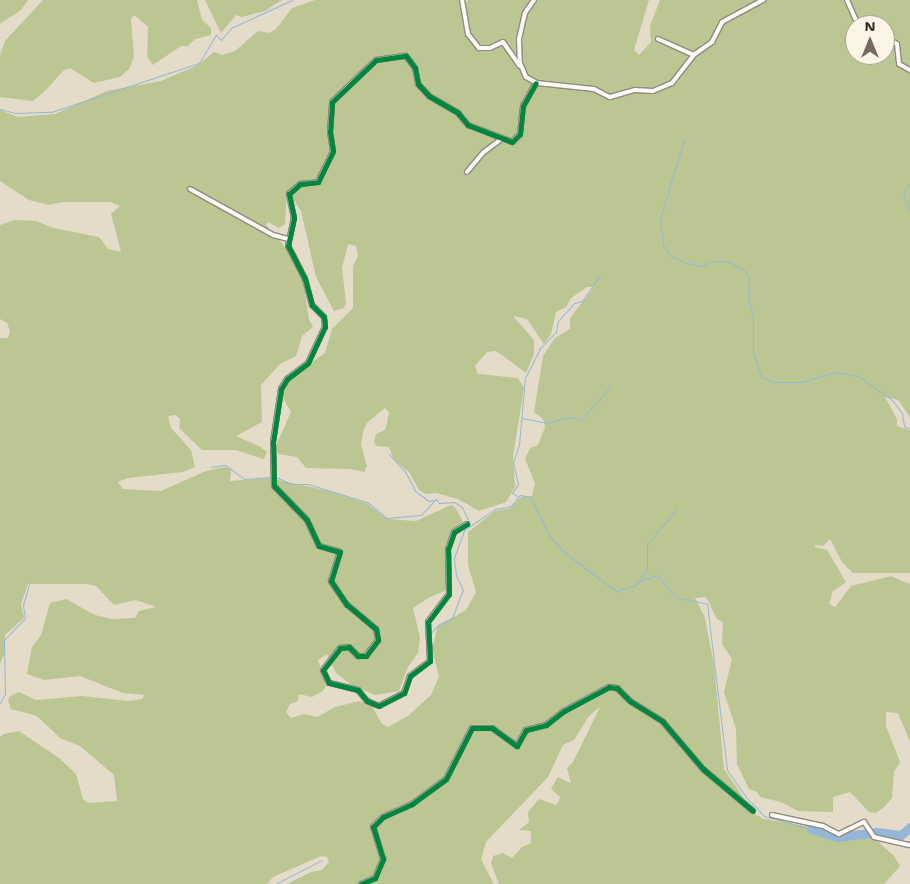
<!DOCTYPE html>
<style>
body{margin:0}
#map{position:relative;width:910px;height:884px;overflow:hidden;background:#e4dbc9;font-family:"Shantell Sans",sans-serif}
div>[style]{position:absolute}
.forest>*{inset:0;background:#bcc693}
.stream>*{height:1px;margin:-0.5px;padding:0 0.5px;transform-origin:0.5px;border-radius:0.5px;background:#94b7d9}
.river>*{height:9px;margin:-4.5px;padding:0 4.5px;transform-origin:4.5px;border-radius:4.5px;background:#94b7d9}
.roads{filter:drop-shadow(1px 0 #90897e) drop-shadow(-1px 0 #90897e) drop-shadow(0 1px #90897e) drop-shadow(0 -1px #90897e)}
.street>*{height:4px;margin:-2px;padding:0 2px;transform-origin:2px;border-radius:2px;background:#fbfaf7}
.cycleway>*{height:5px;margin:-2.5px;padding:0 2.5px;transform-origin:2.5px;border-radius:2.5px;background:#00873e}
span{translate:-50% -50%;white-space:nowrap;text-align:center;line-height:1.15;-webkit-text-stroke:4px #fcf5e5;paint-order:stroke}
.north{position:absolute;left:845px;top:15px;width:50px;height:50px;box-sizing:border-box;background:#fcf5e5;border:1px solid #afa495;border-radius:50%;rotate:0deg;font-size:14px;font-weight:700;line-height:20px;text-align:center;color:#3b2a1e}
.north::after{content:'';display:block;margin:auto;width:18px;height:22px;background:#76685a;clip-path:polygon(50% 0,100% 100%,50% 72%,0 100%)}
</style>
<div id="map">
<div class="forest">
<div style="clip-path:polygon(0 0,28px 0,21px 10px,0 24px)"></div>
<div style="clip-path:polygon(43px 0,197px 0,202px 20px,211px 28px,211px 35px,195px 39px,188px 46px,181px 46px,153px 65px,147px 56px,148px 27px,134px 15px,131px 19px,134px 57px,129px 69px,120px 77px,94px 83px,70px 68px,64px 70px,45px 91px,33px 101px,0 97px,0 55px,5px 41px)"></div>
<div style="clip-path:polygon(205px 0,282px 0,265px 11px,242px 17px,236px 15px,221px 33px)"></div>
<div style="clip-path:polygon(evenodd,315px 0,459px 0,466px 3px,468px 0,649px 0,634px 50px,639px 55px,651px 42px,650px 26px,660px 0,910px 0,910px 417px,898px 400px,885px 397px,897px 419px,897px 426px,910px 430px,910px 573px,853px 573px,842px 562px,830px 539px,823px 546px,815px 545px,815px 547px,827px 550px,846px 582px,833px 591px,829px 604px,835px 607px,851px 586px,891px 576px,910px 584px,910px 742px,898px 713px,886px 712px,886px 726px,900px 762px,894px 772px,892px 798px,884px 807px,876px 813px,869px 812px,850px 792px,833px 797px,833px 812px,798px 811px,781px 802px,760px 797px,757px 792px,749px 789px,737px 764px,736px 729px,724px 692px,732px 659px,722px 644px,723px 622px,717px 619px,706px 597px,695px 598px,705px 618px,714px 665px,724px 769px,745px 800px,749px 811px,764px 819px,811px 827px,833px 838px,871px 835px,894px 856px,900px 866px,884px 884px,499px 884px,491px 863px,493px 856px,503px 853px,512px 858px,522px 847px,531px 843px,531px 831px,519px 830px,529px 822px,528px 812px,539px 799px,556px 805px,559px 801px,560px 797px,551px 789px,558px 777px,571px 783px,567px 768px,573px 762px,600px 707px,589px 716px,574px 740px,563px 745px,548px 777px,486px 842px,481px 859px,494px 884px,287px 884px,311px 872px,322px 870px,329px 862px,327px 857px,321px 856px,273px 877px,267px 884px,0 884px,0 737px,4px 734px,19px 731px,59px 758px,76px 774px,83px 799px,88px 803px,117px 801px,114px 775px,80px 746px,60px 738px,37px 716px,11px 709px,8px 700px,10px 696px,19px 692px,36px 700px,82px 696px,128px 701px,142px 699px,144px 695px,123px 693px,80px 676px,44px 680px,27px 674px,32px 647px,41px 635px,50px 603px,66px 599px,95px 615px,112px 619px,135px 618px,139px 611px,156px 607px,136px 600px,114px 605px,96px 586px,87px 584px,28px 584px,21px 604px,24px 618px,5px 635px,5px 652px,0 664px,0 338px,8px 338px,10px 331px,7px 323px,0 319px,0 225px,15px 220px,36px 221px,53px 228px,99px 237px,108px 249px,121px 252px,111px 214px,120px 206px,111px 202px,62px 202px,49px 205px,29px 200px,0 181px,0 110px,18px 117px,55px 114px,107px 91px,161px 81px,198px 65px,214px 52px,222px 55px,235px 51px,258px 31px,269px 33px,276px 29px,292px 8px,315px 0,855px 25px,885px 25px,885px 55px,855px 55px,855px 25px,315px 0,287px 190px,301px 211px,316px 277px,334px 311px,344px 308px,346px 303px,342px 268px,348px 244px,356px 246px,358px 256px,353px 266px,353px 308px,332px 329px,325px 353px,295px 374px,283px 388px,283px 398px,291px 412px,275px 448px,278px 454px,297px 457px,306px 468px,350px 469px,364px 472px,367px 466px,361px 445px,363px 432px,367px 423px,385px 408px,389px 412px,387px 423px,385px 430px,376px 434px,374px 442px,376px 446px,389px 447px,394px 460px,409px 472px,419px 490px,426px 494px,436px 493px,458px 499px,479px 511px,506px 502px,515px 487px,513px 456px,524px 388px,518px 378px,478px 374px,475px 366px,487px 352px,496px 351px,526px 373px,534px 354px,534px 340px,513px 316px,527px 319px,544px 344px,551px 334px,556px 312px,566px 307px,571px 298px,587px 287px,594px 287px,570px 318px,570px 329px,555px 338px,543px 356px,534px 412px,543px 419px,545px 427px,538px 445px,530px 448px,525px 459px,535px 483px,532px 496px,521px 497px,510px 508px,495px 511px,468px 532px,468px 565px,476px 592px,466px 610px,438px 626px,432px 649px,439px 676px,431px 695px,408px 716px,388px 727px,382px 724px,372px 706px,360px 701px,335px 707px,317px 717px,304px 714px,291px 718px,286px 712px,290px 704px,298px 701px,299px 694px,312px 697px,323px 691px,326px 686px,318px 660px,327px 654px,336px 673px,350px 684px,375px 695px,399px 691px,408px 667px,418px 653px,420px 638px,413px 608px,430px 597px,445px 591px,447px 587px,445px 546px,463px 521px,455px 507px,451px 505px,416px 521px,387px 519px,366px 503px,334px 492px,268px 478px,230px 481px,231px 470px,225px 467px,206px 471px,161px 491px,123px 489px,118px 482px,128px 478px,183px 472px,195px 467px,191px 450px,171px 428px,168px 416px,175px 415px,180px 419px,179px 428px,202px 450px,236px 450px,264px 459px,267px 452px,259px 446px,236px 436px,262px 422px,261px 385px,280px 364px,296px 356px,302px 336px,313px 327px,309px 320px,304px 286px,292px 255px,266px 225px,268px 222px,279px 228px,285px 224px,287px 190px)"></div>
</div>
<div class="stream">
<div style="left:0;top:109px;width:16px;rotate:15deg"></div>
<div style="left:15px;top:113px;width:36px;rotate:-2deg"></div>
<div style="left:51px;top:112px;width:156px;rotate:-18.3deg"></div>
<div style="left:199px;top:63px;width:33px;rotate:-59deg"></div>
<div style="left:216px;top:35px;width:7px;rotate:45deg"></div>
<div style="left:221px;top:40px;width:16px;rotate:-50deg"></div>
<div style="left:231px;top:28px;width:67px;rotate:-24.7deg"></div>
<div style="left:684px;top:139px;width:84px;rotate:106.7deg"></div>
<div style="left:660px;top:219px;width:26px;rotate:83deg"></div>
<div style="left:663px;top:245px;width:14px;rotate:54deg"></div>
<div style="left:671px;top:256px;width:17px;rotate:24deg"></div>
<div style="left:687px;top:263px;width:14px;rotate:12deg"></div>
<div style="left:701px;top:266px;width:12px;rotate:-24deg"></div>
<div style="left:712px;top:261px;width:17px;rotate:3deg"></div>
<div style="left:729px;top:262px;width:18px;rotate:29deg"></div>
<div style="left:745px;top:271px;width:8px;rotate:60deg"></div>
<div style="left:749px;top:278px;width:18px;rotate:93deg"></div>
<div style="left:748px;top:296px;width:23px;rotate:77deg"></div>
<div style="left:753px;top:318px;width:33px;rotate:90deg"></div>
<div style="left:753px;top:351px;width:27px;rotate:73deg"></div>
<div style="left:761px;top:377px;width:14px;rotate:21deg"></div>
<div style="left:774px;top:382px;width:27px"></div>
<div style="left:801px;top:382px;width:35px;rotate:-16deg"></div>
<div style="left:835px;top:372px;width:23px;rotate:10deg"></div>
<div style="left:858px;top:376px;width:42px;rotate:35.2deg"></div>
<div style="left:892px;top:400px;width:16px;rotate:52deg"></div>
<div style="left:902px;top:413px;width:13px;rotate:81deg"></div>
<div style="left:904px;top:426px;width:7px;rotate:27deg"></div>
<div style="left:908px;top:184px;width:12px;rotate:114deg"></div>
<div style="left:903px;top:195px;width:17px;rotate:65deg"></div>
<div style="left:522px;top:418px;width:25px;rotate:11deg"></div>
<div style="left:547px;top:423px;width:23px;rotate:-15deg"></div>
<div style="left:569px;top:417px;width:12px;rotate:14deg"></div>
<div style="left:581px;top:420px;width:44px;rotate:-48.7deg"></div>
<div style="left:389px;top:454px;width:25px;rotate:48deg"></div>
<div style="left:406px;top:473px;width:20px;rotate:63deg"></div>
<div style="left:415px;top:491px;width:17px;rotate:36deg"></div>
<div style="left:429px;top:501px;width:4px;rotate:-14deg"></div>
<div style="left:211px;top:467px;width:14px;rotate:-8deg"></div>
<div style="left:225px;top:465px;width:24px;rotate:36deg"></div>
<div style="left:244px;top:479px;width:28px;rotate:-4deg"></div>
<div style="left:276px;top:477px;width:17px;rotate:25deg"></div>
<div style="left:291px;top:484px;width:17px"></div>
<div style="left:308px;top:484px;width:62px;rotate:17deg"></div>
<div style="left:367px;top:502px;width:26px;rotate:39deg"></div>
<div style="left:387px;top:518px;width:34px;rotate:-5deg"></div>
<div style="left:421px;top:515px;width:22px;rotate:-47deg"></div>
<div style="left:436px;top:499px;width:5px;rotate:53deg"></div>
<div style="left:439px;top:503px;width:15px;rotate:-4deg"></div>
<div style="left:454px;top:502px;width:9px;rotate:32deg"></div>
<div style="left:462px;top:507px;width:19px;rotate:65deg"></div>
<div style="left:517px;top:496px;width:6px;rotate:-149deg"></div>
<div style="left:512px;top:493px;width:11px;rotate:-56deg"></div>
<div style="left:518px;top:484px;width:22px;rotate:-103deg"></div>
<div style="left:513px;top:463px;width:19px;rotate:-72deg"></div>
<div style="left:519px;top:445px;width:67px;rotate:-84.9deg"></div>
<div style="left:525px;top:378px;width:34px;rotate:-63deg"></div>
<div style="left:540px;top:348px;width:23px;rotate:-45deg"></div>
<div style="left:556px;top:332px;width:11px;rotate:-80deg"></div>
<div style="left:558px;top:321px;width:24px;rotate:-48deg"></div>
<div style="left:574px;top:303px;width:8px;rotate:-14deg"></div>
<div style="left:582px;top:301px;width:32px;rotate:-55deg"></div>
<div style="left:642px;top:580px;width:16px;rotate:-18deg"></div>
<div style="left:657px;top:575px;width:28px;rotate:51deg"></div>
<div style="left:675px;top:597px;width:33px;rotate:12deg"></div>
<div style="left:707px;top:604px;width:167px;rotate:83.1deg"></div>
<div style="left:727px;top:770px;width:32px;rotate:55deg"></div>
<div style="left:745px;top:796px;width:28px;rotate:46deg"></div>
<div style="left:764px;top:816px;width:49px;rotate:15.5deg"></div>
<div style="left:430px;top:634px;width:12px;rotate:-48deg"></div>
<div style="left:438px;top:625px;width:16px;rotate:-27deg"></div>
<div style="left:452px;top:618px;width:30px;rotate:-69deg"></div>
<div style="left:463px;top:590px;width:17px;rotate:-115deg"></div>
<div style="left:456px;top:575px;width:17px;rotate:-97deg"></div>
<div style="left:454px;top:558px;width:30px;rotate:-70deg"></div>
<div style="left:464px;top:530px;width:37px;rotate:-34deg"></div>
<div style="left:495px;top:509px;width:16px;rotate:-11deg"></div>
<div style="left:511px;top:506px;width:14px;rotate:-51deg"></div>
<div style="left:520px;top:495px;width:10px;rotate:11deg"></div>
<div style="left:530px;top:497px;width:46px;rotate:62.9deg"></div>
<div style="left:551px;top:538px;width:21px;rotate:47deg"></div>
<div style="left:565px;top:553px;width:64px;rotate:36.7deg"></div>
<div style="left:616px;top:591px;width:19px;rotate:-16deg"></div>
<div style="left:634px;top:586px;width:9px;rotate:-41deg"></div>
<div style="left:641px;top:580px;width:13px;rotate:-63deg"></div>
<div style="left:647px;top:568px;width:24px;rotate:-90deg"></div>
<div style="left:647px;top:544px;width:45px;rotate:-49.5deg"></div>
<div style="left:0;top:703px;width:10px;rotate:-61deg"></div>
<div style="left:5px;top:694px;width:54px;rotate:-91.1deg"></div>
<div style="left:4px;top:640px;width:30px;rotate:-46deg"></div>
<div style="left:25px;top:618px;width:13px;rotate:-99deg"></div>
<div style="left:23px;top:605px;width:22px;rotate:-74deg"></div>
<div style="left:275px;top:884px;width:53px;rotate:-27.1deg"></div>
</div>
<div class="river">
<div style="left:811px;top:829px;width:27px;rotate:17deg"></div>
<div style="left:837px;top:837px;width:39px;rotate:-7deg"></div>
<div style="left:876px;top:832px;width:25px;rotate:7deg"></div>
<div style="left:901px;top:835px;width:12px;rotate:-42deg"></div>
</div>
<div class="roads">
<div class="street">
<div style="left:462px;top:0;width:35px;rotate:80deg"></div>
<div style="left:468px;top:34px;width:18px;rotate:52deg"></div>
<div style="left:479px;top:48px;width:11px"></div>
<div style="left:490px;top:48px;width:14px;rotate:-25deg"></div>
<div style="left:503px;top:42px;width:29px;rotate:55deg"></div>
<div style="left:534px;top:0;width:16px;rotate:125deg"></div>
<div style="left:525px;top:13px;width:27px;rotate:103deg"></div>
<div style="left:519px;top:39px;width:24px;rotate:88deg"></div>
<div style="left:520px;top:63px;width:15px;rotate:67deg"></div>
<div style="left:526px;top:77px;width:13px;rotate:29deg"></div>
<div style="left:537px;top:83px;width:57px;rotate:6deg"></div>
<div style="left:594px;top:89px;width:18px;rotate:27deg"></div>
<div style="left:610px;top:97px;width:26px;rotate:-16deg"></div>
<div style="left:635px;top:90px;width:18px;rotate:3deg"></div>
<div style="left:653px;top:91px;width:21px;rotate:-23deg"></div>
<div style="left:672px;top:83px;width:37px;rotate:-52deg"></div>
<div style="left:695px;top:54px;width:21px;rotate:-35deg"></div>
<div style="left:712px;top:42px;width:22px;rotate:-63deg"></div>
<div style="left:722px;top:22px;width:47px;rotate:-28.2deg"></div>
<div style="left:847px;top:0;width:27px;rotate:66deg"></div>
<div style="left:885px;top:37px;width:14px;rotate:30deg"></div>
<div style="left:897px;top:44px;width:20px;rotate:84deg"></div>
<div style="left:899px;top:64px;width:13px;rotate:29deg"></div>
<div style="left:658px;top:39px;width:39px;rotate:24deg"></div>
<div style="left:467px;top:172px;width:26px;rotate:-50deg"></div>
<div style="left:484px;top:152px;width:21px;rotate:-37deg"></div>
<div style="left:190px;top:189px;width:95px;rotate:29deg"></div>
<div style="left:273px;top:235px;width:16px;rotate:15deg"></div>
<div style="left:467px;top:524px;width:15px;rotate:148deg"></div>
<div style="left:454px;top:532px;width:18px;rotate:109deg"></div>
<div style="left:448px;top:549px;width:45px;rotate:88.7deg"></div>
<div style="left:449px;top:594px;width:35px;rotate:127deg"></div>
<div style="left:428px;top:622px;width:39px;rotate:87deg"></div>
<div style="left:430px;top:661px;width:25px;rotate:143deg"></div>
<div style="left:410px;top:676px;width:18px;rotate:109deg"></div>
<div style="left:404px;top:693px;width:28px;rotate:153deg"></div>
<div style="left:379px;top:706px;width:13px;rotate:-157deg"></div>
<div style="left:367px;top:701px;width:14px;rotate:-129deg"></div>
<div style="left:358px;top:690px;width:30px;rotate:-166deg"></div>
<div style="left:329px;top:683px;width:14px;rotate:-115deg"></div>
<div style="left:323px;top:670px;width:28px;rotate:-52deg"></div>
<div style="left:340px;top:648px;width:9px;rotate:-6deg"></div>
<div style="left:349px;top:647px;width:13px;rotate:45deg"></div>
<div style="left:358px;top:656px;width:8px"></div>
<div style="left:366px;top:656px;width:20px;rotate:-53deg"></div>
<div style="left:378px;top:640px;width:11px;rotate:-100deg"></div>
<div style="left:376px;top:629px;width:38px;rotate:-140deg"></div>
<div style="left:347px;top:605px;width:29px;rotate:-124deg"></div>
<div style="left:331px;top:581px;width:30px;rotate:-73deg"></div>
<div style="left:340px;top:552px;width:22px;rotate:-164deg"></div>
<div style="left:319px;top:546px;width:29px;rotate:-115deg"></div>
<div style="left:307px;top:520px;width:47px;rotate:-134.1deg"></div>
<div style="left:274px;top:486px;width:44px;rotate:-91.3deg"></div>
<div style="left:273px;top:442px;width:54px;rotate:-81.4deg"></div>
<div style="left:281px;top:389px;width:12px;rotate:-59deg"></div>
<div style="left:287px;top:379px;width:26px;rotate:-37deg"></div>
<div style="left:308px;top:363px;width:40px;rotate:-65deg"></div>
<div style="left:325px;top:327px;width:10px;rotate:-96deg"></div>
<div style="left:324px;top:317px;width:17px;rotate:-135deg"></div>
<div style="left:312px;top:305px;width:27px;rotate:-105deg"></div>
<div style="left:305px;top:279px;width:37px;rotate:-117deg"></div>
<div style="left:288px;top:246px;width:29px;rotate:-78deg"></div>
<div style="left:294px;top:218px;width:25px;rotate:-102deg"></div>
<div style="left:289px;top:194px;width:15px;rotate:-42deg"></div>
<div style="left:300px;top:184px;width:18px;rotate:-6deg"></div>
<div style="left:318px;top:182px;width:34px;rotate:-64deg"></div>
<div style="left:333px;top:151px;width:19px;rotate:-99deg"></div>
<div style="left:330px;top:132px;width:30px;rotate:-86deg"></div>
<div style="left:332px;top:102px;width:61px;rotate:-43.7deg"></div>
<div style="left:376px;top:60px;width:30px;rotate:-8deg"></div>
<div style="left:406px;top:56px;width:15px;rotate:53deg"></div>
<div style="left:415px;top:68px;width:16px;rotate:79deg"></div>
<div style="left:418px;top:84px;width:16px;rotate:47deg"></div>
<div style="left:429px;top:96px;width:34px;rotate:30deg"></div>
<div style="left:458px;top:113px;width:16px;rotate:50deg"></div>
<div style="left:468px;top:125px;width:47px;rotate:21.1deg"></div>
<div style="left:512px;top:142px;width:11px;rotate:-45deg"></div>
<div style="left:520px;top:134px;width:28px;rotate:-84deg"></div>
<div style="left:523px;top:106px;width:26px;rotate:-61deg"></div>
<div style="left:772px;top:815px;width:52px;rotate:12.2deg"></div>
<div style="left:823px;top:826px;width:18px;rotate:27deg"></div>
<div style="left:839px;top:834px;width:28px;rotate:-26deg"></div>
<div style="left:864px;top:822px;width:18px;rotate:56deg"></div>
<div style="left:874px;top:837px;width:37px;rotate:13deg"></div>
<div style="left:361px;top:884px;width:15px;rotate:-23deg"></div>
<div style="left:375px;top:878px;width:21px;rotate:-67deg"></div>
<div style="left:383px;top:859px;width:34px;rotate:-107deg"></div>
<div style="left:373px;top:827px;width:14px;rotate:-45deg"></div>
<div style="left:383px;top:817px;width:32px;rotate:-24deg"></div>
<div style="left:412px;top:804px;width:42px;rotate:-36.3deg"></div>
<div style="left:446px;top:779px;width:57px;rotate:-63deg"></div>
<div style="left:472px;top:728px;width:20px"></div>
<div style="left:492px;top:728px;width:31px;rotate:36deg"></div>
<div style="left:517px;top:746px;width:18px;rotate:-61deg"></div>
<div style="left:526px;top:730px;width:21px;rotate:-14deg"></div>
<div style="left:546px;top:725px;width:23px;rotate:-38deg"></div>
<div style="left:564px;top:711px;width:51px;rotate:-28.1deg"></div>
<div style="left:609px;top:687px;width:8px;rotate:7deg"></div>
<div style="left:617px;top:688px;width:18px;rotate:45deg"></div>
<div style="left:630px;top:701px;width:39px;rotate:32deg"></div>
<div style="left:663px;top:722px;width:62px;rotate:49.6deg"></div>
<div style="left:703px;top:769px;width:65px;rotate:40deg"></div>
</div>
</div>
<div class="cycleway">
<div style="left:467px;top:524px;width:15px;rotate:148deg"></div>
<div style="left:454px;top:532px;width:18px;rotate:109deg"></div>
<div style="left:448px;top:549px;width:45px;rotate:88.7deg"></div>
<div style="left:449px;top:594px;width:35px;rotate:127deg"></div>
<div style="left:428px;top:622px;width:39px;rotate:87deg"></div>
<div style="left:430px;top:661px;width:25px;rotate:143deg"></div>
<div style="left:410px;top:676px;width:18px;rotate:109deg"></div>
<div style="left:404px;top:693px;width:28px;rotate:153deg"></div>
<div style="left:379px;top:706px;width:13px;rotate:-157deg"></div>
<div style="left:367px;top:701px;width:14px;rotate:-129deg"></div>
<div style="left:358px;top:690px;width:30px;rotate:-166deg"></div>
<div style="left:329px;top:683px;width:14px;rotate:-115deg"></div>
<div style="left:323px;top:670px;width:28px;rotate:-52deg"></div>
<div style="left:340px;top:648px;width:9px;rotate:-6deg"></div>
<div style="left:349px;top:647px;width:13px;rotate:45deg"></div>
<div style="left:358px;top:656px;width:8px"></div>
<div style="left:366px;top:656px;width:20px;rotate:-53deg"></div>
<div style="left:378px;top:640px;width:11px;rotate:-100deg"></div>
<div style="left:376px;top:629px;width:38px;rotate:-140deg"></div>
<div style="left:347px;top:605px;width:29px;rotate:-124deg"></div>
<div style="left:331px;top:581px;width:30px;rotate:-73deg"></div>
<div style="left:340px;top:552px;width:22px;rotate:-164deg"></div>
<div style="left:319px;top:546px;width:29px;rotate:-115deg"></div>
<div style="left:307px;top:520px;width:47px;rotate:-134.1deg"></div>
<div style="left:274px;top:486px;width:44px;rotate:-91.3deg"></div>
<div style="left:273px;top:442px;width:54px;rotate:-81.4deg"></div>
<div style="left:281px;top:389px;width:12px;rotate:-59deg"></div>
<div style="left:287px;top:379px;width:26px;rotate:-37deg"></div>
<div style="left:308px;top:363px;width:40px;rotate:-65deg"></div>
<div style="left:325px;top:327px;width:10px;rotate:-96deg"></div>
<div style="left:324px;top:317px;width:17px;rotate:-135deg"></div>
<div style="left:312px;top:305px;width:27px;rotate:-105deg"></div>
<div style="left:305px;top:279px;width:37px;rotate:-117deg"></div>
<div style="left:288px;top:246px;width:29px;rotate:-78deg"></div>
<div style="left:294px;top:218px;width:25px;rotate:-102deg"></div>
<div style="left:289px;top:194px;width:15px;rotate:-42deg"></div>
<div style="left:300px;top:184px;width:18px;rotate:-6deg"></div>
<div style="left:318px;top:182px;width:34px;rotate:-64deg"></div>
<div style="left:333px;top:151px;width:19px;rotate:-99deg"></div>
<div style="left:330px;top:132px;width:30px;rotate:-86deg"></div>
<div style="left:332px;top:102px;width:61px;rotate:-43.7deg"></div>
<div style="left:376px;top:60px;width:30px;rotate:-8deg"></div>
<div style="left:406px;top:56px;width:15px;rotate:53deg"></div>
<div style="left:415px;top:68px;width:16px;rotate:79deg"></div>
<div style="left:418px;top:84px;width:16px;rotate:47deg"></div>
<div style="left:429px;top:96px;width:34px;rotate:30deg"></div>
<div style="left:458px;top:113px;width:16px;rotate:50deg"></div>
<div style="left:468px;top:125px;width:47px;rotate:21.1deg"></div>
<div style="left:512px;top:142px;width:11px;rotate:-45deg"></div>
<div style="left:520px;top:134px;width:28px;rotate:-84deg"></div>
<div style="left:523px;top:106px;width:26px;rotate:-61deg"></div>
<div style="left:361px;top:884px;width:15px;rotate:-23deg"></div>
<div style="left:375px;top:878px;width:21px;rotate:-67deg"></div>
<div style="left:383px;top:859px;width:34px;rotate:-107deg"></div>
<div style="left:373px;top:827px;width:14px;rotate:-45deg"></div>
<div style="left:383px;top:817px;width:32px;rotate:-24deg"></div>
<div style="left:412px;top:804px;width:42px;rotate:-36.3deg"></div>
<div style="left:446px;top:779px;width:57px;rotate:-63deg"></div>
<div style="left:472px;top:728px;width:20px"></div>
<div style="left:492px;top:728px;width:31px;rotate:36deg"></div>
<div style="left:517px;top:746px;width:18px;rotate:-61deg"></div>
<div style="left:526px;top:730px;width:21px;rotate:-14deg"></div>
<div style="left:546px;top:725px;width:23px;rotate:-38deg"></div>
<div style="left:564px;top:711px;width:51px;rotate:-28.1deg"></div>
<div style="left:609px;top:687px;width:8px;rotate:7deg"></div>
<div style="left:617px;top:688px;width:18px;rotate:45deg"></div>
<div style="left:630px;top:701px;width:39px;rotate:32deg"></div>
<div style="left:663px;top:722px;width:62px;rotate:49.6deg"></div>
<div style="left:703px;top:769px;width:65px;rotate:40deg"></div>
</div>
<div class="north">N</div>
</div>
